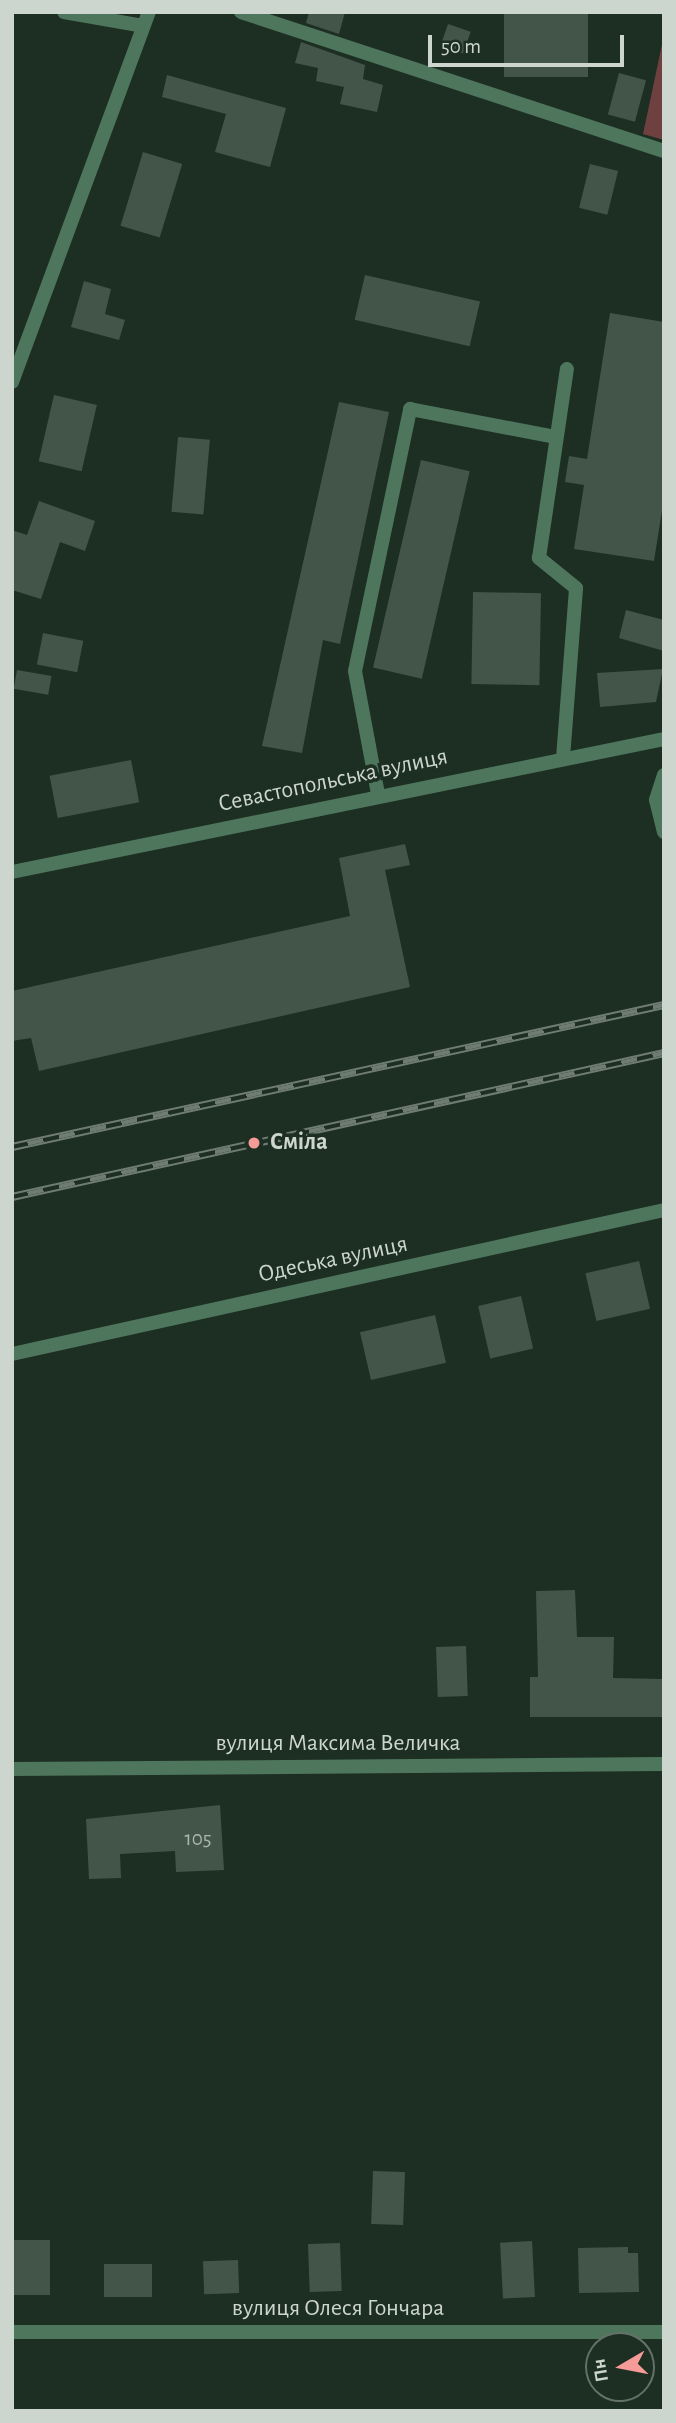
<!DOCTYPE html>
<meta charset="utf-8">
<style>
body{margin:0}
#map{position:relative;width:676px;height:2423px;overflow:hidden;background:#1d2e23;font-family:"Alegreya Sans",sans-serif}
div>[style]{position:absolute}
.green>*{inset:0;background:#6e4140}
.building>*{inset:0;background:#435549;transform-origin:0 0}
.service>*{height:14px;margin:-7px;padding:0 7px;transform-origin:7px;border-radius:7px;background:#4e765d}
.minor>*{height:14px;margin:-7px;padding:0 7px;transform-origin:7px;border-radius:7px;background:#4e765d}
.rail>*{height:8px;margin-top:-4px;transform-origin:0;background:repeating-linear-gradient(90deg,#1d2e23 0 16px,#6f7c73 0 32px);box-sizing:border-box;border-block:2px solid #6f7c73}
.dots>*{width:19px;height:19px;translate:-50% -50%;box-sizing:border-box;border:4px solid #1d2e23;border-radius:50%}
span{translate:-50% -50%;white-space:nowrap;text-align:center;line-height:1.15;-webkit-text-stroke:7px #1d2e23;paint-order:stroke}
.number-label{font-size:21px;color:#aab6ae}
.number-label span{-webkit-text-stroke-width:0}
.street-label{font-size:24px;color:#ccd6cf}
.poi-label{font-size:24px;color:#ccd6cf;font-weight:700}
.left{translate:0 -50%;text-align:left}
.frame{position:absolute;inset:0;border:14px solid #ccd6cf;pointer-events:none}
.north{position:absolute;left:585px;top:2332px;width:70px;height:70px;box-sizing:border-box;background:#1d2e23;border:2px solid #637168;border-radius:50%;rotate:260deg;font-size:19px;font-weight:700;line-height:28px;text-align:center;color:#ccd6cf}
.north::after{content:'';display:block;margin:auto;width:24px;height:32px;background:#f59b98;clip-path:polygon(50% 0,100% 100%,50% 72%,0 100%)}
.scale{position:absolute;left:428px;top:35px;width:196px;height:32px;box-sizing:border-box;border:4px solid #ccd6cf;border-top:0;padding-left:9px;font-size:21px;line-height:24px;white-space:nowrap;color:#ccd6cf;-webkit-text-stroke:5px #1d2e23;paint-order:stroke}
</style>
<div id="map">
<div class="green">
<div style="clip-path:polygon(664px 35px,664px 140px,643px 134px)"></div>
</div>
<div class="building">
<div style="clip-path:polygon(309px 12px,345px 12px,339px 34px,306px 23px)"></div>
<div style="left:504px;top:12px;width:84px;height:65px"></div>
<div style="left:448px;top:24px;width:24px;height:23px;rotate:19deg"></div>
<div style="clip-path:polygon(301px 42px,365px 65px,363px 79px,383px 85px,377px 112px,340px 104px,344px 87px,316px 81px,318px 68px,295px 63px)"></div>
<div style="left:619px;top:73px;width:28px;height:43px;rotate:15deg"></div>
<div style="clip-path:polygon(167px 75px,286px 108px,270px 167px,215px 152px,226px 114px,162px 97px)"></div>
<div style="left:143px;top:152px;width:41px;height:77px;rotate:17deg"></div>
<div style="left:590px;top:164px;width:29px;height:45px;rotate:14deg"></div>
<div style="left:365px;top:275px;width:118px;height:46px;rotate:13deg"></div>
<div style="clip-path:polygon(84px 281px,111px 289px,105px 314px,125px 320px,119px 340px,71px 327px)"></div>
<div style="clip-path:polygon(610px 313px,664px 322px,664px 498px,654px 561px,574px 549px,584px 485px,565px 482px,569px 456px,587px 459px)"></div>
<div style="left:54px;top:395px;width:44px;height:68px;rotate:13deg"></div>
<div style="clip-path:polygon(339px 402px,389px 412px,340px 644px,323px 640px,302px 753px,262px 746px)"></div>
<div style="left:178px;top:437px;width:32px;height:75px;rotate:5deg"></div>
<div style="left:421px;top:460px;width:50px;height:213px;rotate:13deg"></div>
<div style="clip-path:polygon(39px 501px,95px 521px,85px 551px,60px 542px,41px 599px,12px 590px,12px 530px,27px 535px)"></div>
<div style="left:473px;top:592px;width:68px;height:92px;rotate:1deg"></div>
<div style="clip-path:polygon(626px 610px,664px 620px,664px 651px,619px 638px)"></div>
<div style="left:43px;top:633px;width:41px;height:32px;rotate:11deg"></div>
<div style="clip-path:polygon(663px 669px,656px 702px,600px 707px,597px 673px)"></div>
<div style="left:17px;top:670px;width:35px;height:19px;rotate:10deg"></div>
<div style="left:131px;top:760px;width:43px;height:83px;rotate:79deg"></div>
<div style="clip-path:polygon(405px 844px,410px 865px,385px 870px,410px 987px,39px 1071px,31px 1038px,12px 1041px,12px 991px,350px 916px,339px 858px)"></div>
<div style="left:639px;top:1261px;width:49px;height:55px;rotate:77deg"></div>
<div style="left:521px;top:1296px;width:54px;height:44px;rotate:77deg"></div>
<div style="left:435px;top:1315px;width:49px;height:77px;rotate:77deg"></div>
<div style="clip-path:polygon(575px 1590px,577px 1637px,614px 1637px,613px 1678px,664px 1679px,664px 1717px,530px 1717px,530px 1677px,538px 1677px,536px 1591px)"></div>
<div style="left:466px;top:1646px;width:50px;height:30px;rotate:88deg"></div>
<div style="clip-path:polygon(220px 1805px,224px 1870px,176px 1872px,175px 1851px,120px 1854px,121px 1878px,89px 1879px,86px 1819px)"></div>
<div style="left:373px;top:2171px;width:32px;height:53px;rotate:2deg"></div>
<div style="left:12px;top:2240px;width:38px;height:55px"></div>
<div style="left:532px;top:2241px;width:56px;height:32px;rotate:87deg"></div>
<div style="left:340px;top:2243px;width:48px;height:32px;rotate:88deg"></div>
<div style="clip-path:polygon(628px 2247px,628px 2253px,638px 2253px,639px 2292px,579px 2293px,578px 2248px)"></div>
<div style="left:238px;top:2260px;width:33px;height:35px;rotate:88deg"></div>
<div style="left:104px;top:2264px;width:48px;height:33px"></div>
</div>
<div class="service">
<div style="left:563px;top:758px;width:170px;rotate:-85.6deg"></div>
<div style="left:576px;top:588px;width:48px;rotate:-141deg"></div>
<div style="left:539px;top:558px;width:191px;rotate:-81.6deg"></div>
<div style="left:378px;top:794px;width:125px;rotate:-100.6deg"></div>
<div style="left:355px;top:671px;width:268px;rotate:-78.1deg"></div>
<div style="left:410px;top:409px;width:149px;rotate:10.9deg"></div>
</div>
<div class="minor">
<div style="left:64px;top:12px;width:80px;rotate:10deg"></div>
<div style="left:241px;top:12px;width:445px;rotate:18.2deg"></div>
<div style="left:12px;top:382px;width:395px;rotate:-69.7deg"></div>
<div style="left:664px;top:775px;width:26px;rotate:108deg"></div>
<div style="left:656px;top:800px;width:33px;rotate:76deg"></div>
<div style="left:12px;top:872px;width:665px;rotate:-11.53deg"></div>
<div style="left:12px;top:1354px;width:668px;rotate:-12.45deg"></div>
<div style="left:12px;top:1769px;width:652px;rotate:-0.44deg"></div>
<div style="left:12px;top:2332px;width:652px"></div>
</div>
<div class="rail">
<div style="left:12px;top:1147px;width:667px;rotate:-12.29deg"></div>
<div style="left:12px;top:1197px;width:668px;rotate:-12.45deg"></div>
</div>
<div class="dots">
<div style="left:254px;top:1143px;background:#f59b98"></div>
</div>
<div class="number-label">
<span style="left:198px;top:1839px">105</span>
</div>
<div class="street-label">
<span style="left:333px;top:781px;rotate:-12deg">Севастопольська вулиця</span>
<span style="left:333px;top:1260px;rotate:-12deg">Одеська вулиця</span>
<span style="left:338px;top:1744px">вулиця Максима Величка</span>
<span style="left:338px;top:2309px">вулиця Олеся Гончара</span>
</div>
<div class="poi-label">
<span class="left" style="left:270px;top:1143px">Сміла</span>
</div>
<div class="frame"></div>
<div class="north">Пн</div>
<div class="scale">50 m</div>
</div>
